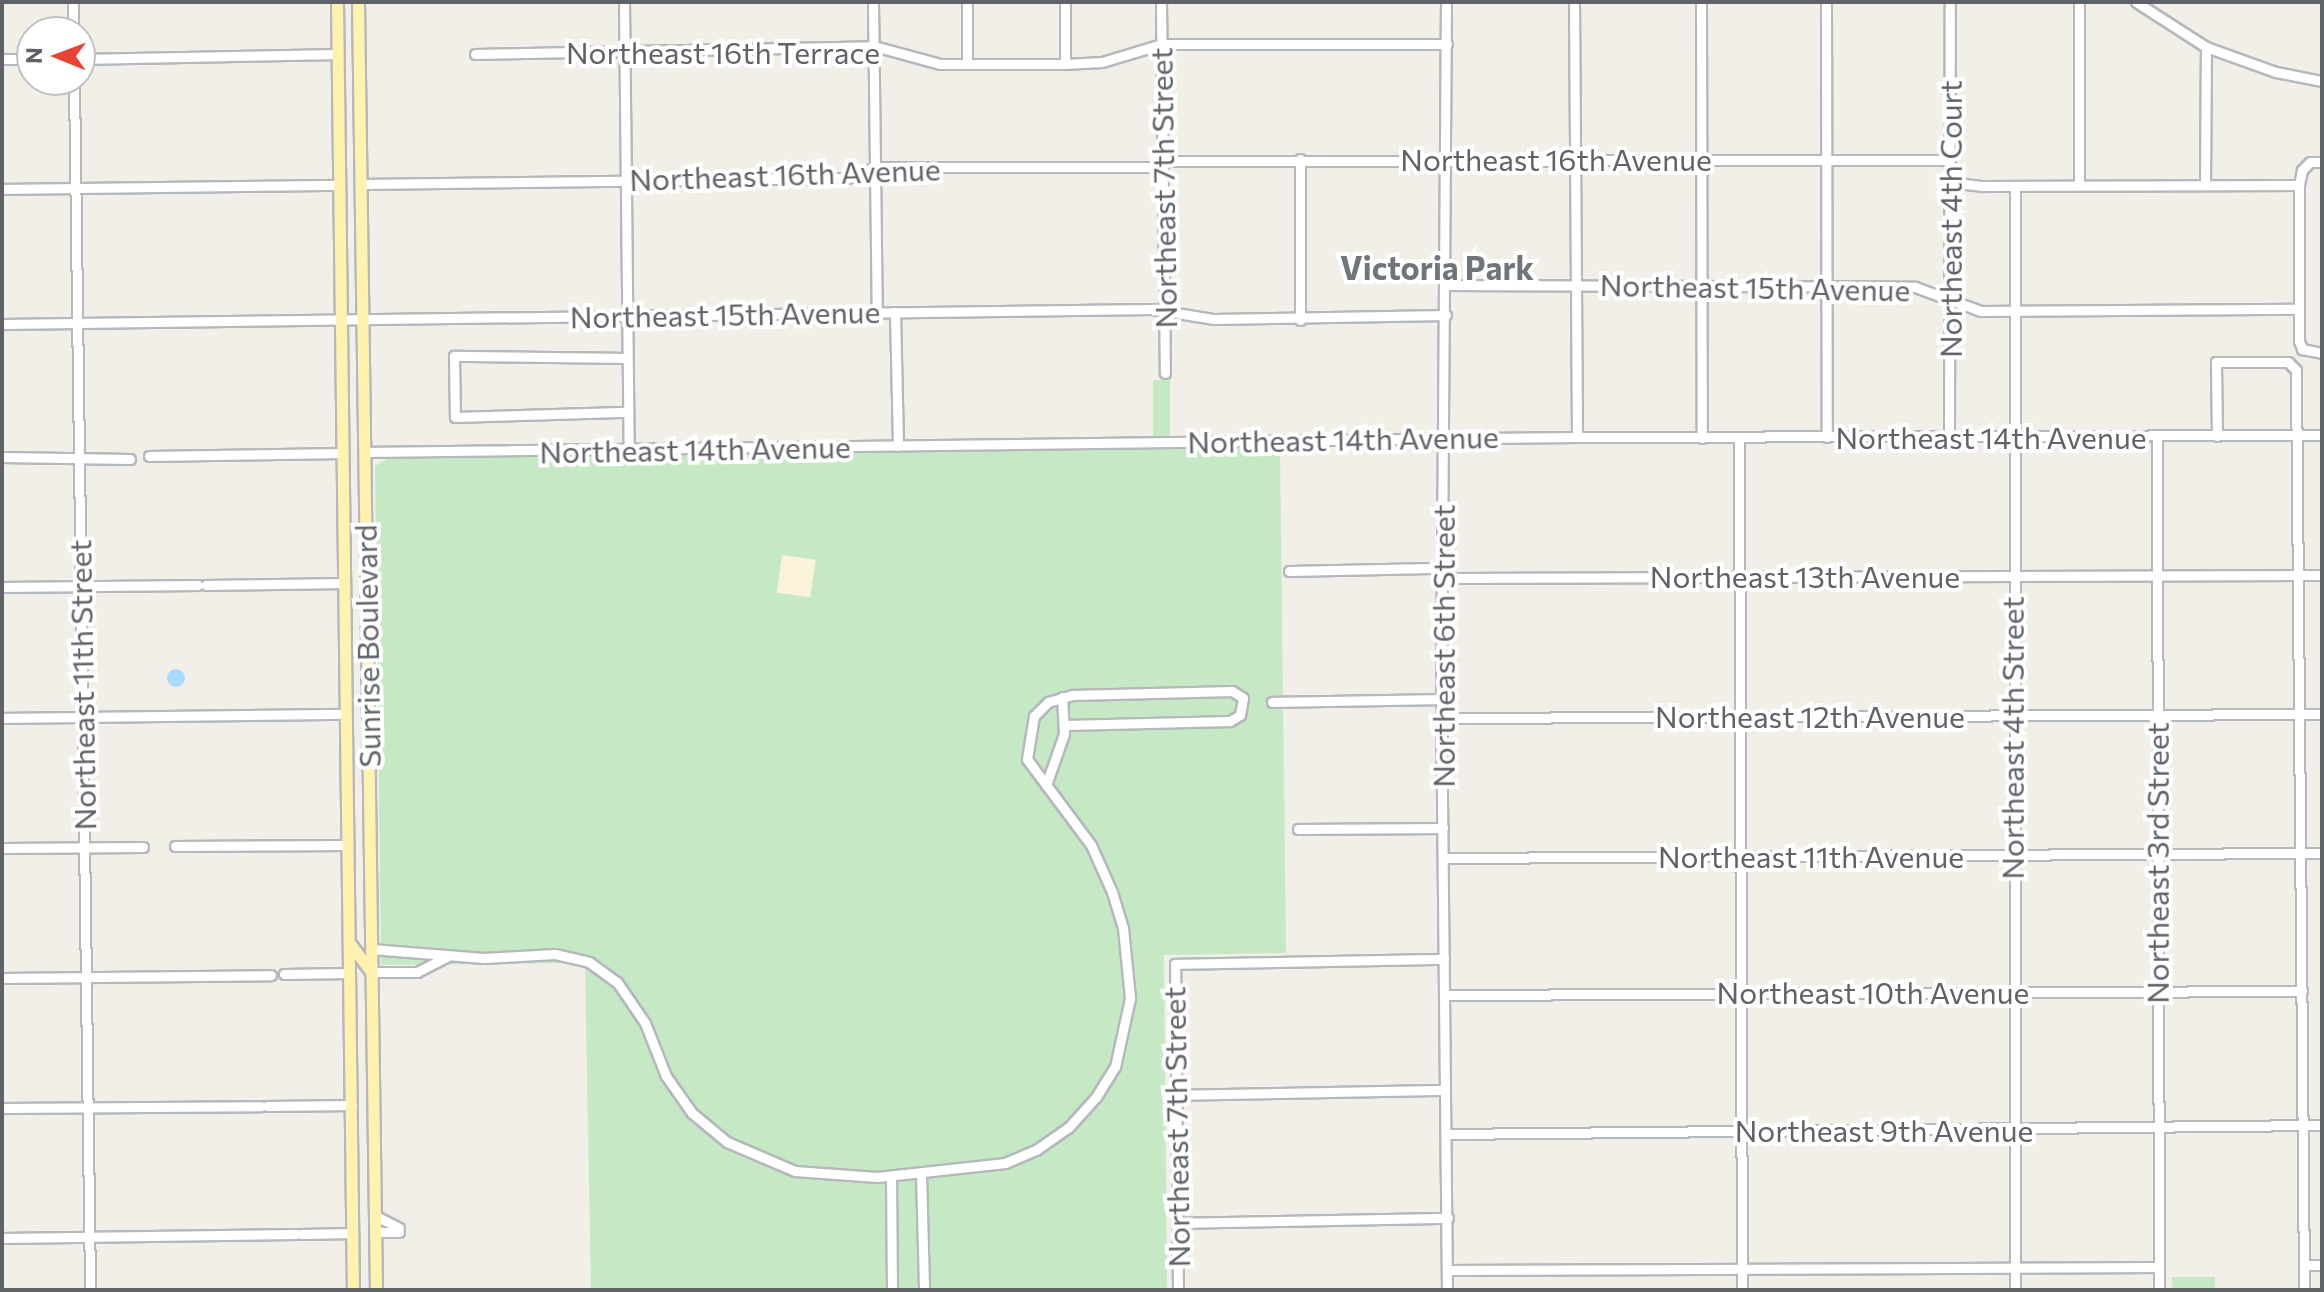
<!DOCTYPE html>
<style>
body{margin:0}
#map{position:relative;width:2324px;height:1292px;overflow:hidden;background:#f1efe8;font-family:Commissioner,sans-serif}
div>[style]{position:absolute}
.green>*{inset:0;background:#c5e8c5;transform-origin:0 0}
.sand>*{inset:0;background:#fbf3d9;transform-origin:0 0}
.water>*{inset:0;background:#aadaff}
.round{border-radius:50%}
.roads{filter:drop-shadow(2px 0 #b5b8bc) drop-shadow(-2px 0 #b5b8bc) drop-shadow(0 2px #b5b8bc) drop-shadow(0 -2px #b5b8bc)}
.minor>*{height:9px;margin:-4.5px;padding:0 4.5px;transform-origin:4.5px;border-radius:4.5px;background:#fff}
.major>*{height:11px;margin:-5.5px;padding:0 5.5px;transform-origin:5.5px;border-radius:5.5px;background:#fff2af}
span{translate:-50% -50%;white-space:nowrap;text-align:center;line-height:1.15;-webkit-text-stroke:8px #fff;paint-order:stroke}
.street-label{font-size:30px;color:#5f6368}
.neighbourhood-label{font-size:32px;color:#70757a;font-weight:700}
.frame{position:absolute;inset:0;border:4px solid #5f6368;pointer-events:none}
.north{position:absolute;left:16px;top:16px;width:80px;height:80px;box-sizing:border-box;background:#fff;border:2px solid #bfc1c3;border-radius:50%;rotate:271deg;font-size:22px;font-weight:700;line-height:32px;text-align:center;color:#5f6368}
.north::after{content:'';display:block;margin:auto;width:28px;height:36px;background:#ea4335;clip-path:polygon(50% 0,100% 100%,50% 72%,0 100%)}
</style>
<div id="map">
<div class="green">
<div style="left:1153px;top:380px;width:17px;height:57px"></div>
<div style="clip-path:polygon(1280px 448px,1286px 953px,1164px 955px,1167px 1288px,591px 1290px,585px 963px,381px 965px,375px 466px,389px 458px)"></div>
<div style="left:2172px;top:1277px;width:43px;height:13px"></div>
</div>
<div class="sand">
<div style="left:782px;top:555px;width:34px;height:38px;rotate:8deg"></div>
</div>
<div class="water">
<div class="round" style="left:167px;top:669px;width:18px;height:18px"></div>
</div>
<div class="roads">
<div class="minor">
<div style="left:73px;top:2px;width:30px;rotate:90deg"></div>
<div style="left:624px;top:2px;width:448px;rotate:89.4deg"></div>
<div style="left:873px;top:2px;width:310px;rotate:89.3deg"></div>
<div style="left:1161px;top:2px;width:371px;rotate:89.4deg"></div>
<div style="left:1446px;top:2px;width:697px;rotate:90.41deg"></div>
<div style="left:1441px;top:699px;width:591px;rotate:89.42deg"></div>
<div style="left:1574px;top:2px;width:435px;rotate:89.6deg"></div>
<div style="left:1701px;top:2px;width:436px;rotate:89.9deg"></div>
<div style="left:1826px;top:2px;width:435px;rotate:89.9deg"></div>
<div style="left:2079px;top:2px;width:183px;rotate:90deg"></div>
<div style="left:2136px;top:2px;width:83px;rotate:32.7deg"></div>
<div style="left:2206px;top:47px;width:74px;rotate:19.7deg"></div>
<div style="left:2276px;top:72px;width:47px;rotate:11.1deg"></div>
<div style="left:475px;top:54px;width:399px;rotate:-1.1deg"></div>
<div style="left:874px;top:46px;width:68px;rotate:15.3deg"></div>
<div style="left:940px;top:64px;width:125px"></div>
<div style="left:1065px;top:64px;width:37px;rotate:-3deg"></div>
<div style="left:1102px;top:62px;width:63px;rotate:-16.7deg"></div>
<div style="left:1162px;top:44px;width:285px"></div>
<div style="left:2px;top:59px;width:30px"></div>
<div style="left:80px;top:59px;width:258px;rotate:-1.1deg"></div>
<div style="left:967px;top:64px;width:62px;rotate:-90deg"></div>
<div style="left:1065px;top:64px;width:62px;rotate:-90deg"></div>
<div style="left:74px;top:80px;width:1210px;rotate:89.24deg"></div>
<div style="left:1300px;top:159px;width:161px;rotate:90deg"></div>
<div style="left:1162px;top:161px;width:787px;rotate:-0.07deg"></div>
<div style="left:1949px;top:182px;width:34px;rotate:7deg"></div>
<div style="left:1983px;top:186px;width:316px;rotate:-0.2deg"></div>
<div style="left:2299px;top:185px;width:15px;rotate:-79deg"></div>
<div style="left:2302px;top:170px;width:11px;rotate:-45deg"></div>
<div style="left:2310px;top:162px;width:12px"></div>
<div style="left:361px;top:184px;width:486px;rotate:-0.7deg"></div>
<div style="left:847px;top:178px;width:30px;rotate:-21deg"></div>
<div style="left:875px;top:167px;width:287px"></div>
<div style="left:2205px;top:185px;width:138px;rotate:-89.6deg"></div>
<div style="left:2299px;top:185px;width:156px;rotate:90deg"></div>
<div style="left:2299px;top:341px;width:9px;rotate:69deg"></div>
<div style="left:2302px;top:349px;width:20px;rotate:11deg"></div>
<div style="left:2px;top:189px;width:338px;rotate:-0.7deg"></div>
<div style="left:1447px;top:285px;width:468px;rotate:0.2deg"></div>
<div style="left:1915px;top:287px;width:70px;rotate:20deg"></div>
<div style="left:1981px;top:311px;width:317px;rotate:-0.4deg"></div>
<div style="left:895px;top:312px;width:134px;rotate:88.7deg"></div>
<div style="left:2px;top:324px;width:1150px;rotate:-0.75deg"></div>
<div style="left:1152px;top:309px;width:63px;rotate:9.2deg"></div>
<div style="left:1214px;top:319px;width:232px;rotate:-1deg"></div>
<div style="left:627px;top:358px;width:173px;rotate:-179.3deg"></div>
<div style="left:454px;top:356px;width:61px;rotate:89.1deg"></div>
<div style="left:455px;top:417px;width:173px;rotate:-1.7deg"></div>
<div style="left:1949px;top:436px;width:434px;rotate:-89.9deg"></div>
<div style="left:2157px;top:436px;width:854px;rotate:89.87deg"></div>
<div style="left:2217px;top:436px;width:74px;rotate:-90.8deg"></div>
<div style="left:2216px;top:362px;width:72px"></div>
<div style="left:2288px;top:362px;width:11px;rotate:45deg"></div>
<div style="left:2296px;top:370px;width:920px;rotate:89.5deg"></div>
<div style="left:1739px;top:438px;width:852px;rotate:89.8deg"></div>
<div style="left:364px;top:452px;width:1213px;rotate:-0.71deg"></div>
<div style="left:1577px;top:437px;width:745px;rotate:-0.15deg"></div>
<div style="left:149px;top:456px;width:194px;rotate:-0.9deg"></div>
<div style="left:2px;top:457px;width:128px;rotate:0.9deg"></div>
<div style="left:1289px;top:571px;width:142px;rotate:-1.2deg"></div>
<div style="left:1431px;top:568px;width:26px;rotate:23deg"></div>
<div style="left:1455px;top:578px;width:867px;rotate:-0.2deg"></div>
<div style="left:206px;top:585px;width:139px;rotate:-0.8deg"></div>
<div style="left:2px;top:587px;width:196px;rotate:-0.6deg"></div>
<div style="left:1272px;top:702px;width:169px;rotate:-1deg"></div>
<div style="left:2px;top:718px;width:344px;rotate:-0.7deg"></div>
<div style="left:1442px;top:718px;width:880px;rotate:-0.26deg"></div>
<div style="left:1046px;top:785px;width:54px;rotate:-70.6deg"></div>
<div style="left:1064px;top:734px;width:37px;rotate:-93deg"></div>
<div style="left:1298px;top:829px;width:145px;rotate:-0.4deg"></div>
<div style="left:175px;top:846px;width:173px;rotate:-0.3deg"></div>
<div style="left:2px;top:848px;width:141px;rotate:-0.4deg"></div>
<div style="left:1443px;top:858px;width:879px;rotate:-0.33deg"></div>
<div style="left:371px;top:949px;width:113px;rotate:4.6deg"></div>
<div style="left:484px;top:958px;width:71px;rotate:-3.2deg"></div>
<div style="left:555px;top:954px;width:35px;rotate:13deg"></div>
<div style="left:589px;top:962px;width:34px;rotate:36deg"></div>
<div style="left:617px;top:982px;width:50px;rotate:55.7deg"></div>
<div style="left:645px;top:1023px;width:57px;rotate:68.4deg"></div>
<div style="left:666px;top:1076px;width:45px;rotate:54.9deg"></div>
<div style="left:692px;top:1113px;width:45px;rotate:39.6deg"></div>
<div style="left:727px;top:1142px;width:74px;rotate:23.1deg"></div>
<div style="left:795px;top:1171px;width:82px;rotate:4.2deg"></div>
<div style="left:877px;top:1177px;width:129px;rotate:-6.2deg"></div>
<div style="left:1005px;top:1163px;width:34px;rotate:-23deg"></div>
<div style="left:1036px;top:1150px;width:39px;rotate:-35deg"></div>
<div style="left:1068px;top:1128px;width:42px;rotate:-47.9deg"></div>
<div style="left:1096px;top:1097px;width:36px;rotate:-58deg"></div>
<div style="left:1115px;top:1067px;width:71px;rotate:-77.7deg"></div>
<div style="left:1130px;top:998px;width:70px;rotate:-95.7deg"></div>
<div style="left:1123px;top:928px;width:38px;rotate:-107deg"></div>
<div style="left:1112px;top:892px;width:51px;rotate:-114.1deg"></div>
<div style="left:1091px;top:845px;width:107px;rotate:-126.7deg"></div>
<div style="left:1027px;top:759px;width:44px;rotate:-80.8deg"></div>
<div style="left:1034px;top:716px;width:20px;rotate:-45deg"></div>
<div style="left:1048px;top:702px;width:26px;rotate:-16deg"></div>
<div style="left:1073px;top:695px;width:159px;rotate:-1.4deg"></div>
<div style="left:1232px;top:691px;width:13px;rotate:32deg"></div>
<div style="left:1243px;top:698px;width:17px;rotate:100deg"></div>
<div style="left:1240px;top:715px;width:12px;rotate:149deg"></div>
<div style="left:1230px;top:721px;width:165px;rotate:178.6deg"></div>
<div style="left:371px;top:972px;width:46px"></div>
<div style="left:417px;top:972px;width:34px;rotate:-27deg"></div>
<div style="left:284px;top:974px;width:66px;rotate:-0.9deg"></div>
<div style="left:2px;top:978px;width:269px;rotate:-0.6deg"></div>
<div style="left:1445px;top:995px;width:857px;rotate:-0.27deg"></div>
<div style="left:1174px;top:1095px;width:271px;rotate:-1.1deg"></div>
<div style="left:267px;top:1106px;width:85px;rotate:-0.7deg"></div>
<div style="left:2px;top:1108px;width:259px;rotate:-0.4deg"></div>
<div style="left:1446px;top:1134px;width:876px;rotate:-0.59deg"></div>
<div style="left:921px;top:1173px;width:117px;rotate:88.5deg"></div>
<div style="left:891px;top:1176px;width:114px;rotate:89.5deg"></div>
<div style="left:374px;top:1215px;width:28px;rotate:27deg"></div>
<div style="left:1176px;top:1223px;width:272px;rotate:-1.1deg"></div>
<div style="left:374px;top:1232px;width:25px"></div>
<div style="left:301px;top:1234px;width:52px;rotate:-1.1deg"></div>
<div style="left:2px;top:1238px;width:294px;rotate:-0.8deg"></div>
<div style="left:2304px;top:1265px;width:18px"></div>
<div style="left:1448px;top:1270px;width:711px;rotate:-0.24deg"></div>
<div style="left:1178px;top:1290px;width:326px;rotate:-90.5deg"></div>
<div style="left:1175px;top:964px;width:269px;rotate:-1.1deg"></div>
<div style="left:2015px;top:1290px;width:1104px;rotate:-90deg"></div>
</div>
<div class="major">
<div style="left:337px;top:2px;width:1288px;rotate:89.29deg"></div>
<div style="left:358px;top:2px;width:1288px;rotate:89.2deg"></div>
<div style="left:351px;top:945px;width:34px;rotate:53deg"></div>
</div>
</div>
<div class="street-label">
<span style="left:723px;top:52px">Northeast 16th Terrace</span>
<span style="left:1556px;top:159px">Northeast 16th Avenue</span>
<span style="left:785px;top:174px;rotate:-2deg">Northeast 16th Avenue</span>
<span style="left:1163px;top:188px;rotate:-91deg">Northeast 7th Street</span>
<span style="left:1950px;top:219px;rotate:-90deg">Northeast 4th Court</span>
<span style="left:1755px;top:287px;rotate:1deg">Northeast 15th Avenue</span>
<span style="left:725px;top:314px;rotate:-1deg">Northeast 15th Avenue</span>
<span style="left:1991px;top:437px">Northeast 14th Avenue</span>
<span style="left:1343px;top:439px;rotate:-1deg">Northeast 14th Avenue</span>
<span style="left:695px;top:449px;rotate:-1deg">Northeast 14th Avenue</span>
<span style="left:1805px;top:576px">Northeast 13th Avenue</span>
<span style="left:367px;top:646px;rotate:-91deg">Sunrise Boulevard</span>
<span style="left:1443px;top:646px;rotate:-90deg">Northeast 6th Street</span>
<span style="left:82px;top:685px;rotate:-91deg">Northeast 11th Street</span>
<span style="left:1810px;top:716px">Northeast 12th Avenue</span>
<span style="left:2012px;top:738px;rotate:-90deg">Northeast 4th Street</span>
<span style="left:1811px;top:856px">Northeast 11th Avenue</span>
<span style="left:2157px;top:863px;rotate:-90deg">Northeast 3rd Street</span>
<span style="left:1873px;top:992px">Northeast 10th Avenue</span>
<span style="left:1176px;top:1127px;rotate:-91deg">Northeast 7th Street</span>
<span style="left:1884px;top:1130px">Northeast 9th Avenue</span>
</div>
<div class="neighbourhood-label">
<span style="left:1437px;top:267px">Victoria Park</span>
</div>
<div class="frame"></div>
<div class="north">N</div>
</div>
